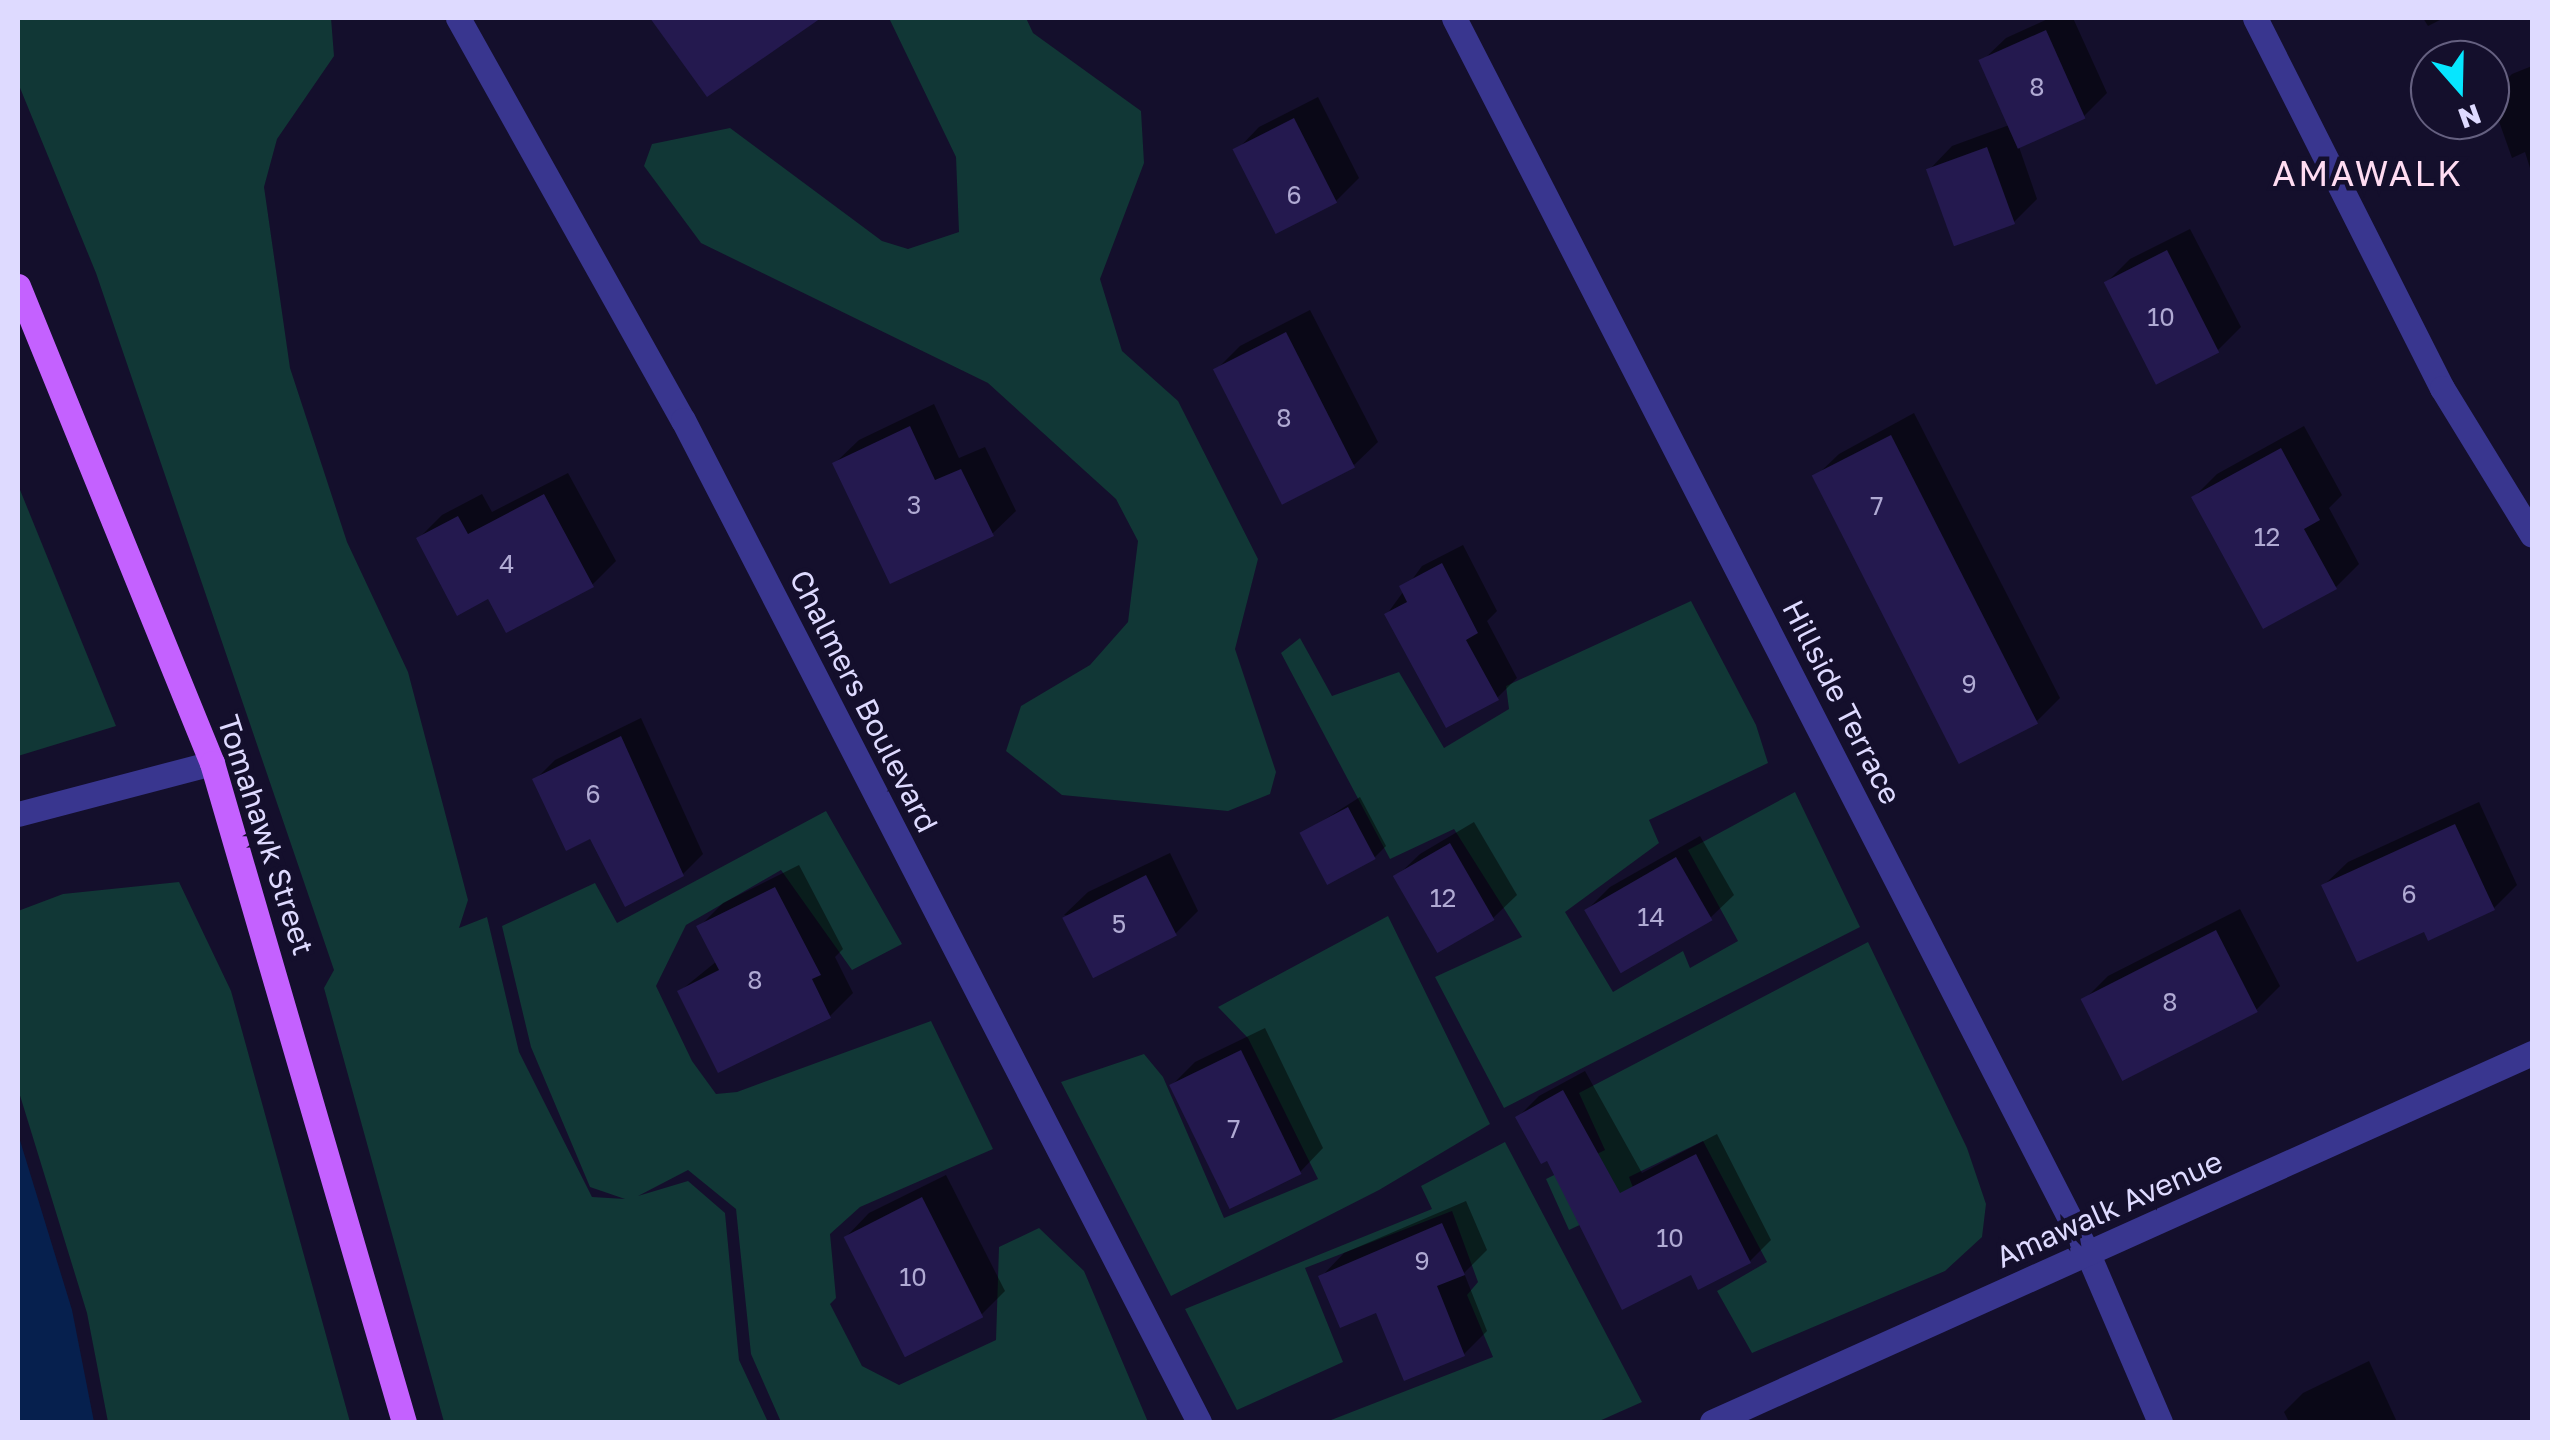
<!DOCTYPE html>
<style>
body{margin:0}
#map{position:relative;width:2550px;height:1440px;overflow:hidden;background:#140f2c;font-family:"Golos Text",sans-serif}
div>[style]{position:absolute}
.green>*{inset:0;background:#113736}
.water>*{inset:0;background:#06204e}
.shadow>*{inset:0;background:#0007}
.building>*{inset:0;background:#24194f;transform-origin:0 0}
.service>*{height:25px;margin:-12.5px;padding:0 12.5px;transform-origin:12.5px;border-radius:12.5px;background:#39368f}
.minor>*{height:25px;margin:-12.5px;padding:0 12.5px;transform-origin:12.5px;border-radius:12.5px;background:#39368f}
.tertiary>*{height:25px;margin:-12.5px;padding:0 12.5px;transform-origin:12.5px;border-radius:12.5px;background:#39368f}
.primary>*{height:25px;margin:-12.5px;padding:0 12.5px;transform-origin:12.5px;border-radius:12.5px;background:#c461ff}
span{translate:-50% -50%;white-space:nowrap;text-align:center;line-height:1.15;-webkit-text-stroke:9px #140f2c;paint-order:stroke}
.number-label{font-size:25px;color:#b0aad3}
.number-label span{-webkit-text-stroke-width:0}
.street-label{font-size:30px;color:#dedaff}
.quarter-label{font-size:35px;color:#ffdcf2;letter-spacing:2.5px}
.frame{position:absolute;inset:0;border:20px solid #dedaff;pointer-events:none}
.north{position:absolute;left:2410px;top:40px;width:100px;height:100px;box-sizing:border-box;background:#140f2c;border:2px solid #656080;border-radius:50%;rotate:160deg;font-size:28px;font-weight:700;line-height:40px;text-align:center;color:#dedaff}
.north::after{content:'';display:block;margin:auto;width:35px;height:45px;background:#06e6ff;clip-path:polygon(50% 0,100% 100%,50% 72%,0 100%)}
</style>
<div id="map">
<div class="green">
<div style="clip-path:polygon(18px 18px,331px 18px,334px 56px,277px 139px,264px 187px,290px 368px,347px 542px,408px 672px,468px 900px,459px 928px,487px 917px,519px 1052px,592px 1197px,625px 1199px,590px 1187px,531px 1047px,502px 926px,595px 883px,617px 923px,826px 811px,902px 944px,852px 970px,781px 870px,686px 925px,656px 986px,692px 1061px,716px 1094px,737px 1092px,931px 1021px,993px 1149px,860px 1207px,830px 1234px,836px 1298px,830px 1304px,862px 1366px,899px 1385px,996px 1340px,999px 1247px,1039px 1228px,1084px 1271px,1148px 1422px,781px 1422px,751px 1354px,736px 1209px,688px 1170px,638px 1196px,688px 1181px,725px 1213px,739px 1360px,768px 1422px,444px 1422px,324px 988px,334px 970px,96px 273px,18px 83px)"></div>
<div style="clip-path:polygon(889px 18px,1026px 18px,1033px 33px,1141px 111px,1144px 163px,1100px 279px,1122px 351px,1178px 401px,1258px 559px,1235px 649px,1276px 772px,1270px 794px,1228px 811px,1062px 795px,1006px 751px,1021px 706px,1090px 665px,1128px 622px,1138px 541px,1116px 499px,988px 383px,701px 243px,644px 166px,652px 144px,730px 128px,882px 241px,908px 249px,959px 232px,956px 157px)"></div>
<div style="clip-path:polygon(18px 485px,116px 726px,18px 756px)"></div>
<div style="clip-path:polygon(1691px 601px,1756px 725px,1768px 763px,1649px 820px,1659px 843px,1565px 912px,1613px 992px,1683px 951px,1690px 968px,1738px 941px,1688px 850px,1795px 792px,1860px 927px,1504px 1108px,1435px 977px,1522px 937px,1454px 829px,1390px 859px,1281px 653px,1300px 638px,1332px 696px,1399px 672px,1444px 748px,1509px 709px,1506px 686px)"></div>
<div style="clip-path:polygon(179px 882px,231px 991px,350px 1422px,108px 1422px,87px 1313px,18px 1089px,18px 911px,63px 894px)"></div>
<div style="clip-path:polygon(1388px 916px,1490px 1124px,1379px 1190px,1171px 1296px,1061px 1082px,1144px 1054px,1163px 1077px,1224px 1218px,1318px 1179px,1248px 1038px,1218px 1007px)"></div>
<div style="clip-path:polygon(1868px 942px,1967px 1148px,1986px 1204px,1982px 1237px,1945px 1271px,1752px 1353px,1717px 1291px,1767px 1262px,1703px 1141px,1629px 1177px,1637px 1198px,1569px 1230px,1546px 1179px,1605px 1150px,1579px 1093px)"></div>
<div style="clip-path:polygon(1505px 1142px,1642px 1402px,1597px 1422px,1326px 1422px,1493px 1357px,1467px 1295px,1478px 1282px,1452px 1211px,1305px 1268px,1343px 1362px,1237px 1410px,1185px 1309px,1432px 1209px,1421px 1186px)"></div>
</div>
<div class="water">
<div style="clip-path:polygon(18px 1134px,72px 1310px,94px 1422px,18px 1422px)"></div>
</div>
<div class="shadow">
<div style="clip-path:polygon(659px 18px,813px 18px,803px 27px)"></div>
<div style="clip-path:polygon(2050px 18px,2073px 18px,2107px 93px,2083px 117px,2019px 147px,2037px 199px,2014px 222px,1929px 170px,1952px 146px,2012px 124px,1982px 61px,2006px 38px)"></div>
<div style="clip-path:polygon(2423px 18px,2444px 18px,2428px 26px)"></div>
<div style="clip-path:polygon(2532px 66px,2532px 167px,2530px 168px,2525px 152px,2512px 158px,2490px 96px,2512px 74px)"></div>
<div style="clip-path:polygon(1318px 97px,1359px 178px,1336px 201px,1236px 151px,1259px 127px)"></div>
<div style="clip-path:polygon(2190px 229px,2241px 327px,2217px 351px,2107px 282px,2130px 259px)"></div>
<div style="clip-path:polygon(1310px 310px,1378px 442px,1354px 465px,1216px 370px,1240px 346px)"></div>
<div style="clip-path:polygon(934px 404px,959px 458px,985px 447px,1016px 511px,992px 534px,835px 463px,859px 440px)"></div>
<div style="clip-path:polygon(1914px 413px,2060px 698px,2037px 721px,1815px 477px,1839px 454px)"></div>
<div style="clip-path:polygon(2304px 426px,2342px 495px,2329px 508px,2359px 564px,2336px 587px,2194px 497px,2217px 474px)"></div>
<div style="clip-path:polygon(568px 473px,616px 561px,592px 585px,489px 596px,419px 538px,442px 515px,482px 494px,492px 512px)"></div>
<div style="clip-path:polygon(1463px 545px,1497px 611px,1487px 621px,1517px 678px,1497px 698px,1387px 614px,1422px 566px)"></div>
<div style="clip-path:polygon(641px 718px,703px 854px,683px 874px,592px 836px,535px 780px,555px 760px)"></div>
<div style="clip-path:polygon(1360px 797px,1386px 846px,1375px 857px,1302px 834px)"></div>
<div style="clip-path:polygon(2479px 802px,2517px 885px,2494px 908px,2425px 928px,2324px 885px,2348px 862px)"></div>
<div style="clip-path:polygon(1474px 822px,1517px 895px,1493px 918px,1396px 877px,1420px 854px)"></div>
<div style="clip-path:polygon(1700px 836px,1734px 895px,1710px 918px,1587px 910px,1610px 887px)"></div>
<div style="clip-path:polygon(1170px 853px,1198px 911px,1175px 934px,1064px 915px,1088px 892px)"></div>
<div style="clip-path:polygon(799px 865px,843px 949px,835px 957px,853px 993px,830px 1016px,680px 991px,717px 961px,700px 926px,723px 903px)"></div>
<div style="clip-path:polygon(2240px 909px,2280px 986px,2256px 1010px,2188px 1044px,2184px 1036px,2084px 1000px,2108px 976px)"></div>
<div style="clip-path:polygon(1265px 1028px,1323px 1148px,1300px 1172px,1172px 1085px,1195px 1062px)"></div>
<div style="clip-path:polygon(1585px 1071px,1642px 1173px,1717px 1134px,1771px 1240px,1750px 1261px,1692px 1272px,1518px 1117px,1539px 1096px)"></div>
<div style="clip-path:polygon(946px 1175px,1005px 1291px,981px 1315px,846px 1237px,869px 1213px)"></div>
<div style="clip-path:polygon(1466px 1201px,1487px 1250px,1464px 1273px,1487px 1331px,1464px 1354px,1321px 1277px,1344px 1253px)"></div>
<div style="clip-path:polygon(2369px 1361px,2397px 1422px,2289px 1422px,2284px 1412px,2303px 1393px)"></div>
</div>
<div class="building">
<div style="clip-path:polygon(650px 18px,821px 18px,707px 97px)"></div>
<div style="left:2046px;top:30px;width:97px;height:74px;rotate:66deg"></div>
<div style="left:1294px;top:118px;width:95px;height:69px;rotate:63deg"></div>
<div style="left:1987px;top:147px;width:82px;height:65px;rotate:70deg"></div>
<div style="left:2167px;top:250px;width:115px;height:71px;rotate:63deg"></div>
<div style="left:1286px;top:332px;width:152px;height:82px;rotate:63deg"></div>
<div style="clip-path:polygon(910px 426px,935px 480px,961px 469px,994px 536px,890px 584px,832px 463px)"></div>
<div style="left:1891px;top:435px;width:324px;height:89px;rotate:63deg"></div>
<div style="clip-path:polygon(2281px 448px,2320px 520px,2304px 529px,2337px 589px,2263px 629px,2191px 497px)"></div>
<div style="clip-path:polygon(544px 494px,594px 587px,506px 633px,488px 599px,457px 616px,416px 538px,458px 516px,468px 534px)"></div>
<div style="clip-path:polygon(1442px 563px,1478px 633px,1466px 640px,1499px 700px,1446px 728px,1384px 614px,1407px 602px,1399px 586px)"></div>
<div style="clip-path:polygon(621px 736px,684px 876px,625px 907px,590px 839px,566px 851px,532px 779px)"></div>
<div style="left:1348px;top:807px;width:59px;height:55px;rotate:62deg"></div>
<div style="clip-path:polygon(2455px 824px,2495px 910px,2428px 941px,2424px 932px,2357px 962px,2321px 885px)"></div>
<div style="left:1450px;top:843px;width:89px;height:66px;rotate:60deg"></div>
<div style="left:1676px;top:857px;width:73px;height:106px;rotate:60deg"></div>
<div style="left:1146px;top:875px;width:68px;height:94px;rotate:63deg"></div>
<div style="clip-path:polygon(775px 887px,821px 975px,812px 979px,831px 1018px,718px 1073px,677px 991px,719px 970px,696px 926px)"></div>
<div style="left:2216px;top:930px;width:92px;height:152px;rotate:63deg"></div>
<div style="left:1241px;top:1050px;width:138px;height:80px;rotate:64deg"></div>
<div style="clip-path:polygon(1563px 1090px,1620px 1193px,1696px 1154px,1751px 1263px,1698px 1290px,1691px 1275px,1622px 1310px,1547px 1161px,1541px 1164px,1515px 1117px)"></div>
<div style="left:922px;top:1197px;width:135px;height:88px;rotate:63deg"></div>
<div style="clip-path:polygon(1442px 1223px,1465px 1275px,1437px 1286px,1465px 1356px,1404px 1381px,1376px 1313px,1340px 1328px,1318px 1276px)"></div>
</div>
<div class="service">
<div style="left:18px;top:814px;width:201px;rotate:-14.7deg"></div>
</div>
<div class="minor">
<div style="left:458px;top:18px;width:461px;rotate:60.8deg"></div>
<div style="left:683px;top:420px;width:1127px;rotate:62.75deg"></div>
<div style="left:1454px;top:18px;width:1389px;rotate:62.84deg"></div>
<div style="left:2088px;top:1254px;width:183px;rotate:66.8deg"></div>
<div style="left:1712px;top:1422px;width:899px;rotate:-24.23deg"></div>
</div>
<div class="tertiary">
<div style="left:2255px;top:18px;width:415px;rotate:63.2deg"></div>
<div style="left:2442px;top:388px;width:172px;rotate:58.5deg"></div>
</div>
<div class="primary">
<div style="left:18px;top:286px;width:515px;rotate:67.87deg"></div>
<div style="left:212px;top:763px;width:686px;rotate:73.76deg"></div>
</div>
<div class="number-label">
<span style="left:2037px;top:87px">8</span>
<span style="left:1294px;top:195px">6</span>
<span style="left:2161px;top:317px">10</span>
<span style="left:1284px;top:418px">8</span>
<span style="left:914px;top:505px">3</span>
<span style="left:1877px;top:506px">7</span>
<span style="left:2267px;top:537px">12</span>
<span style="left:507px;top:564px">4</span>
<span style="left:1969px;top:684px">9</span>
<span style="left:593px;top:794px">6</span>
<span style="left:2409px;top:894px">6</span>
<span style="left:1443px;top:898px">12</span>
<span style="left:1651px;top:917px">14</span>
<span style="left:1119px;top:924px">5</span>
<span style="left:755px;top:980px">8</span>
<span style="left:2170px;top:1002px">8</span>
<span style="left:1234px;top:1129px">7</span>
<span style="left:1670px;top:1238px">10</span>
<span style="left:1422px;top:1261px">9</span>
<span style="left:913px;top:1277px">10</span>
</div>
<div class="street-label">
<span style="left:864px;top:701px;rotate:63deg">Chalmers Boulevard</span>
<span style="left:1842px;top:702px;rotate:63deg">Hillside Terrace</span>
<span style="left:266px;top:835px;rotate:72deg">Tomahawk Street</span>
<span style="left:2109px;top:1209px;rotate:-24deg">Amawalk Avenue</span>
</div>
<div class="quarter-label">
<span style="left:2368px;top:173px">AMAWALK</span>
</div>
<div class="frame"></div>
<div class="north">N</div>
</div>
